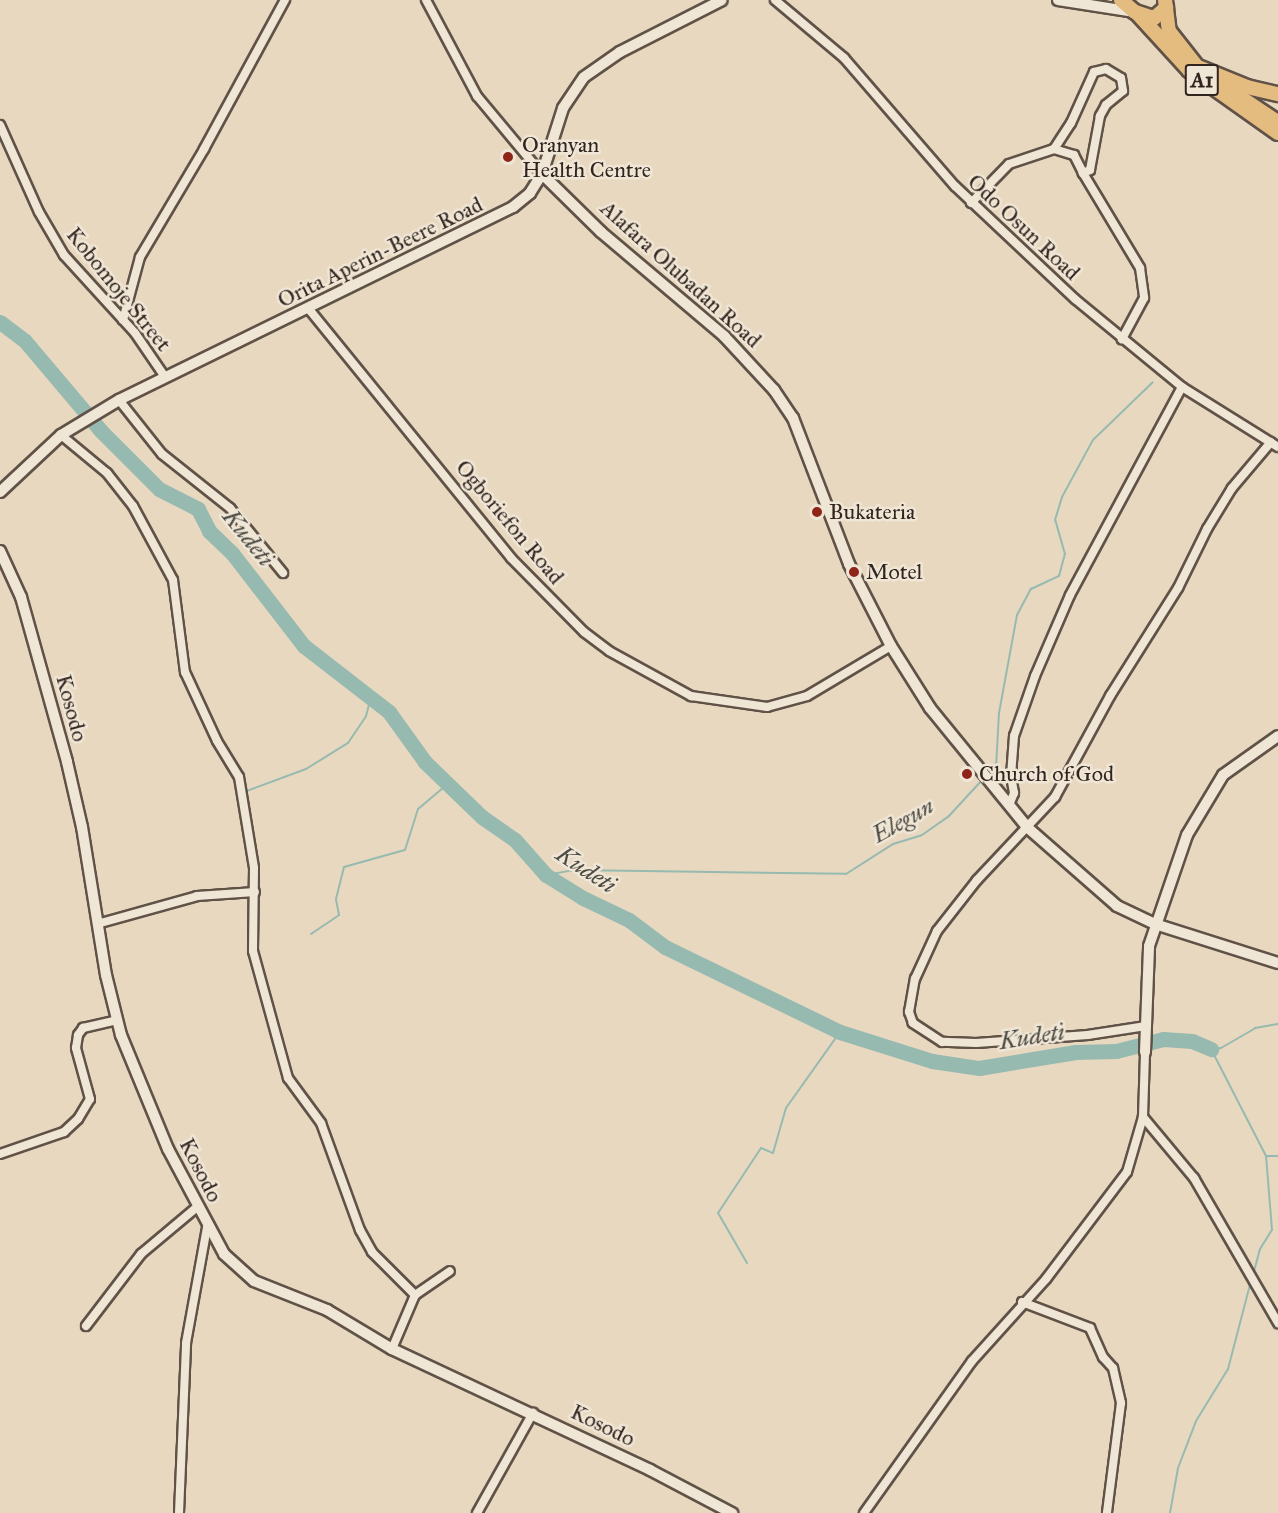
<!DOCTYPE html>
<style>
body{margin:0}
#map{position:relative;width:1278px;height:1513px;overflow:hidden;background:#e8d8c0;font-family:"IM FELL Great Primer",serif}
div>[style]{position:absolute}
.stream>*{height:2px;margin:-1px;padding:0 1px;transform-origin:1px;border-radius:1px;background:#97bab0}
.river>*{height:15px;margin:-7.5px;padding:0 7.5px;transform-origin:7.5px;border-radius:7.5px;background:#97bab0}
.roads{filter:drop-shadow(2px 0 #605247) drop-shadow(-2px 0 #605247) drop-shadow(0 2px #605247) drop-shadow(0 -2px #605247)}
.street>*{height:8px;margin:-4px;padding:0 4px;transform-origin:4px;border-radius:4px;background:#f0e6d6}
.secondary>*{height:10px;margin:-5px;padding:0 5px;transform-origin:5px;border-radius:5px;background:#f0e6d6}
.highway>*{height:14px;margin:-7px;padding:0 7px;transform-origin:7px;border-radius:7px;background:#e4bc80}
.dots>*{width:16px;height:16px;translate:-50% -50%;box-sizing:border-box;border:3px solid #f0e6d6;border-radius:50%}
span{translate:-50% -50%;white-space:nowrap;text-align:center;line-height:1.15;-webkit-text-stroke:5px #f0e6d6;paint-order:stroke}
.shield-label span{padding:2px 4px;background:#f0e6d6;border:2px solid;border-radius:4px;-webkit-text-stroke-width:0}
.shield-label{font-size:21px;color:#32251f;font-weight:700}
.poi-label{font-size:22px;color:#32251f}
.left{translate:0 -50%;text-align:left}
.street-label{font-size:22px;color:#32251f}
.water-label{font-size:24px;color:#4b4a43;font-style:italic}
</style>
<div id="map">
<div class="stream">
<div style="left:988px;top:774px;width:10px;rotate:-37deg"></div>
<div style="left:996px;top:768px;width:55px;rotate:-86.9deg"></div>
<div style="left:999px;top:713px;width:100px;rotate:-79.6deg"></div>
<div style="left:1017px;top:615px;width:30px;rotate:-62deg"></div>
<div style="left:1031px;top:589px;width:31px;rotate:-25deg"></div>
<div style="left:1059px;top:576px;width:23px;rotate:-75deg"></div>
<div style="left:1065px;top:554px;width:35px;rotate:-106deg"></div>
<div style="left:1055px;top:520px;width:24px;rotate:-73deg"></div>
<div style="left:1062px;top:497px;width:65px;rotate:-61.5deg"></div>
<div style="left:1093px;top:440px;width:83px;rotate:-44deg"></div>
<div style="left:244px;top:792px;width:66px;rotate:-20.4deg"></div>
<div style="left:306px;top:769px;width:49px;rotate:-31.8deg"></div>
<div style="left:348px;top:743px;width:32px;rotate:-56deg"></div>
<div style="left:366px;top:716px;width:20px;rotate:-75deg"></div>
<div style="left:546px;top:875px;width:28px;rotate:-10deg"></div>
<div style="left:574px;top:870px;width:272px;rotate:0.8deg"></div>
<div style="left:846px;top:874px;width:56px;rotate:-32.6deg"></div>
<div style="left:893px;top:844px;width:30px;rotate:-17deg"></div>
<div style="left:922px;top:835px;width:32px;rotate:-35deg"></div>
<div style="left:948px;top:817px;width:53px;rotate:-47.3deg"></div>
<div style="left:311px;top:934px;width:34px;rotate:-34deg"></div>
<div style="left:339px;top:915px;width:16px;rotate:-101deg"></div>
<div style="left:336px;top:899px;width:33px;rotate:-76deg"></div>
<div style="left:344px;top:867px;width:63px;rotate:-15.6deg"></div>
<div style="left:405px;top:850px;width:43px;rotate:-72.4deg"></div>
<div style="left:418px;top:809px;width:40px;rotate:-40deg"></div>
<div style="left:1266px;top:1156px;width:12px"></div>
<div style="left:747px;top:1263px;width:58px;rotate:-120.1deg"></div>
<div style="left:718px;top:1213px;width:78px;rotate:-56.5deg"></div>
<div style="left:761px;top:1148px;width:13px;rotate:23deg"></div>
<div style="left:773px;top:1153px;width:47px;rotate:-73.9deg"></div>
<div style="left:786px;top:1108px;width:93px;rotate:-54.6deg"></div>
<div style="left:1253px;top:1275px;width:27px;rotate:-75deg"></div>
<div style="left:1260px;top:1249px;width:22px;rotate:-58deg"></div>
<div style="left:1272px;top:1230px;width:74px;rotate:-94.6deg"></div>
<div style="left:1266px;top:1156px;width:120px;rotate:-117.2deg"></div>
<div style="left:1211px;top:1049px;width:10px;rotate:-6deg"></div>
<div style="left:1221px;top:1048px;width:39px;rotate:-30deg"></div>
<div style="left:1255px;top:1028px;width:23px;rotate:-10deg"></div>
<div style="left:1170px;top:1513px;width:46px;rotate:-79.9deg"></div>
<div style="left:1178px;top:1468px;width:50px;rotate:-69deg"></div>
<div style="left:1196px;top:1421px;width:61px;rotate:-58.4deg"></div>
<div style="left:1228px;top:1369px;width:91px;rotate:-75.4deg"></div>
</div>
<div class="river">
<div style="left:0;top:322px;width:31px;rotate:37deg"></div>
<div style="left:25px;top:341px;width:118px;rotate:49.8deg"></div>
<div style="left:101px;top:431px;width:82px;rotate:45deg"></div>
<div style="left:159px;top:489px;width:44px;rotate:27.1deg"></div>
<div style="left:198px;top:509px;width:25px;rotate:63deg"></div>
<div style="left:209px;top:531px;width:32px;rotate:44deg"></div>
<div style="left:232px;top:553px;width:118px;rotate:52.3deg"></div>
<div style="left:304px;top:646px;width:108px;rotate:37.8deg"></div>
<div style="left:389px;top:712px;width:62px;rotate:54.2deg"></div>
<div style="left:425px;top:762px;width:79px;rotate:44deg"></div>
<div style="left:482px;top:817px;width:40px;rotate:34.9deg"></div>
<div style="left:515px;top:840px;width:47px;rotate:48.5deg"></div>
<div style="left:546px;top:875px;width:44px;rotate:31.9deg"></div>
<div style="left:583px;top:898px;width:51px;rotate:25.6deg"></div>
<div style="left:629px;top:920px;width:45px;rotate:36.9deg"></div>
<div style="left:665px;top:947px;width:195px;rotate:25.9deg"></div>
<div style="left:840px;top:1032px;width:96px;rotate:17.5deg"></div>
<div style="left:932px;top:1061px;width:48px;rotate:8.5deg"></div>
<div style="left:979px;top:1068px;width:98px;rotate:-9.4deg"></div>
<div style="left:1076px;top:1052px;width:40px;rotate:-1.4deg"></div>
<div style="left:1116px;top:1051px;width:49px;rotate:-14.3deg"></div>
<div style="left:1163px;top:1039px;width:29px;rotate:4deg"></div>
<div style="left:1192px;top:1041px;width:21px;rotate:23deg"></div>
</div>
<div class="roads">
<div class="street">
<div style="left:426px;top:0;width:109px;rotate:62deg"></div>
<div style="left:477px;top:96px;width:102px;rotate:50.2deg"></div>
<div style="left:775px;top:0;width:90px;rotate:40deg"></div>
<div style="left:844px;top:58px;width:169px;rotate:49.1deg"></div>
<div style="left:955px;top:186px;width:165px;rotate:43.3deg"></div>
<div style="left:1075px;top:299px;width:139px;rotate:39.4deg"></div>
<div style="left:1182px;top:387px;width:113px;rotate:32deg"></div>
<div style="left:0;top:125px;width:95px;rotate:65.9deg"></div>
<div style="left:39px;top:212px;width:50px;rotate:59.8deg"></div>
<div style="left:64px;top:255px;width:105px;rotate:47.7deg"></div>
<div style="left:135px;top:333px;width:53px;rotate:55.7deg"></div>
<div style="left:1054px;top:149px;width:21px;rotate:17deg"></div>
<div style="left:1074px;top:155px;width:20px;rotate:63deg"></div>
<div style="left:971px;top:203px;width:54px;rotate:-45.7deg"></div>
<div style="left:1009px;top:164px;width:47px;rotate:-18.4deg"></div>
<div style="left:1054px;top:149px;width:31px;rotate:-57deg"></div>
<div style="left:1071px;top:123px;width:56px;rotate:-65.7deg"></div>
<div style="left:1094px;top:72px;width:12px;rotate:-14deg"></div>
<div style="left:1106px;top:69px;width:17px;rotate:31deg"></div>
<div style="left:1121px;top:78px;width:13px;rotate:81deg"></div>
<div style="left:1123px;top:91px;width:22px;rotate:141deg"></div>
<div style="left:1106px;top:105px;width:13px;rotate:119deg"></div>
<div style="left:1100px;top:116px;width:55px;rotate:100.5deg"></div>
<div style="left:1090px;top:170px;width:8px;rotate:157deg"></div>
<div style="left:1083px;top:173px;width:111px;rotate:59deg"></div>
<div style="left:1140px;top:268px;width:30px;rotate:82deg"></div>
<div style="left:1144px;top:298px;width:47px;rotate:118.2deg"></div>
<div style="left:308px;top:308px;width:322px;rotate:50.9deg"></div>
<div style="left:511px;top:558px;width:104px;rotate:45.4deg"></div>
<div style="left:584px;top:632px;width:31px;rotate:37deg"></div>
<div style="left:609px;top:651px;width:94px;rotate:28.8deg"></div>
<div style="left:691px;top:696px;width:77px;rotate:8.2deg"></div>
<div style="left:767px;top:707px;width:41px;rotate:-15.4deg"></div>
<div style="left:807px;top:696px;width:98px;rotate:-30.8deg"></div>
<div style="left:123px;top:320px;width:65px;rotate:-74.9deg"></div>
<div style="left:140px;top:257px;width:126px;rotate:-59.3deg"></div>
<div style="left:204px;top:149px;width:170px;rotate:-61.5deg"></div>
<div style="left:119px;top:400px;width:69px;rotate:51.5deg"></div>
<div style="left:162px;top:454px;width:87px;rotate:38.5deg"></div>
<div style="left:230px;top:508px;width:84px;rotate:50.8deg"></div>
<div style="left:61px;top:435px;width:60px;rotate:39.6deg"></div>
<div style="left:107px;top:473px;width:42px;rotate:51.8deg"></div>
<div style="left:133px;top:506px;width:84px;rotate:61.6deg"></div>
<div style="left:173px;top:580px;width:93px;rotate:82.6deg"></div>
<div style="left:185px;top:672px;width:76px;rotate:65.1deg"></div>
<div style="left:217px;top:741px;width:42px;rotate:58.6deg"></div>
<div style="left:239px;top:777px;width:92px;rotate:80.6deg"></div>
<div style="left:254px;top:868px;width:83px;rotate:90.7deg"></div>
<div style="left:253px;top:951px;width:132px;rotate:74.6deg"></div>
<div style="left:288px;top:1078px;width:56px;rotate:53.7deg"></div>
<div style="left:321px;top:1123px;width:114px;rotate:70deg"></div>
<div style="left:360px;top:1230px;width:25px;rotate:61deg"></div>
<div style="left:372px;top:1252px;width:61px;rotate:45deg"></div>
<div style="left:415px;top:1295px;width:59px;rotate:113.1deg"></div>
<div style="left:1009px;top:805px;width:13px;rotate:-67deg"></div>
<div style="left:1014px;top:793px;width:17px;rotate:-100deg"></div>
<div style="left:1011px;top:776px;width:40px;rotate:-85.7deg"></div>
<div style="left:1014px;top:736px;width:64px;rotate:-70.7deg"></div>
<div style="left:1035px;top:676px;width:88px;rotate:-66.6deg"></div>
<div style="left:1070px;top:595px;width:236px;rotate:-61.7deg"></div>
<div style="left:97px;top:924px;width:104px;rotate:-15.6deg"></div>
<div style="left:197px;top:896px;width:58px;rotate:-3.9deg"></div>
<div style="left:1146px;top:1026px;width:59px;rotate:171.2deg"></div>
<div style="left:1088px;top:1035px;width:112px;rotate:175.9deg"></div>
<div style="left:976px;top:1043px;width:34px;rotate:-178deg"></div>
<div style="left:942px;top:1042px;width:35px;rotate:-147deg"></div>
<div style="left:913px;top:1023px;width:12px;rotate:-110deg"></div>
<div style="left:909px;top:1012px;width:34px;rotate:-80deg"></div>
<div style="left:915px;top:979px;width:53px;rotate:-65.4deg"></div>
<div style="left:937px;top:931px;width:65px;rotate:-51.9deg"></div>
<div style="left:977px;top:880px;width:114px;rotate:-46.8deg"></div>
<div style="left:1055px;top:797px;width:115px;rotate:-61.4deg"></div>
<div style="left:1110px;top:696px;width:128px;rotate:-57.8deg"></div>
<div style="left:1178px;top:588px;width:66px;rotate:-63.8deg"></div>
<div style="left:1207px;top:529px;width:48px;rotate:-58.6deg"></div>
<div style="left:1232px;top:488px;width:60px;rotate:-49.7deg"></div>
<div style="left:1143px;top:1117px;width:80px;rotate:50.1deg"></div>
<div style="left:1194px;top:1178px;width:168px;rotate:59.9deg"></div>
<div style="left:0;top:1154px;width:68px;rotate:-19deg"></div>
<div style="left:64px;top:1132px;width:19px;rotate:-43deg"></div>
<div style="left:78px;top:1119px;width:23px;rotate:-59deg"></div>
<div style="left:90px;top:1099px;width:53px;rotate:-105.4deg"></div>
<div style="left:76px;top:1048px;width:13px;rotate:-81deg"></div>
<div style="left:78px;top:1035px;width:9px;rotate:-54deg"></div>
<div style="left:83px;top:1028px;width:35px;rotate:-13deg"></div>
<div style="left:415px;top:1295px;width:42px;rotate:-34.4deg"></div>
<div style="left:1022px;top:1302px;width:73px;rotate:20.9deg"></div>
<div style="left:1090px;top:1328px;width:32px;rotate:66deg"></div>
<div style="left:1103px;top:1357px;width:15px;rotate:48deg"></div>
<div style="left:1113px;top:1368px;width:36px;rotate:77deg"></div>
<div style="left:1121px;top:1403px;width:111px;rotate:97.3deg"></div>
<div style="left:86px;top:1326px;width:91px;rotate:-52.6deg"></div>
<div style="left:141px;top:1254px;width:73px;rotate:-40deg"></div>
<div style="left:179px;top:1513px;width:170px;rotate:-87.6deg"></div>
<div style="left:186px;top:1343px;width:118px;rotate:-79.7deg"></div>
<div style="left:477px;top:1513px;width:115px;rotate:-60.8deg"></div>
<div style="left:864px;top:1513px;width:186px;rotate:-54.6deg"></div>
<div style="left:972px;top:1361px;width:110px;rotate:-47.9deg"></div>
<div style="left:1046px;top:1279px;width:134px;rotate:-52.9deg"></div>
<div style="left:1127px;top:1172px;width:57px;rotate:-73.8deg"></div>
<div style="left:1143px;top:1117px;width:65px;rotate:-88.2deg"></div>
</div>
<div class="secondary">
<div style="left:1058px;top:0;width:78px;rotate:8.9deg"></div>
<div style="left:542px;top:174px;width:83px;rotate:44.5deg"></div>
<div style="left:601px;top:232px;width:161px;rotate:40.2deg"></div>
<div style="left:724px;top:336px;width:74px;rotate:47.2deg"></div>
<div style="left:774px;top:390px;width:34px;rotate:56deg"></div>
<div style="left:793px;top:418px;width:156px;rotate:69deg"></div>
<div style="left:849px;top:564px;width:92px;rotate:62.9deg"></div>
<div style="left:891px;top:646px;width:73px;rotate:57.8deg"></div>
<div style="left:930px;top:708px;width:155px;rotate:50.8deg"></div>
<div style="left:1028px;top:828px;width:118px;rotate:41.2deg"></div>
<div style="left:1117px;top:906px;width:42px;rotate:25.3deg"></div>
<div style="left:1155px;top:924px;width:129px;rotate:17.6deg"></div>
<div style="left:0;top:492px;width:83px;rotate:-43.1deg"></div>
<div style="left:61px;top:435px;width:68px;rotate:-31.1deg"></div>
<div style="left:119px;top:400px;width:439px;rotate:-26.1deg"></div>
<div style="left:513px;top:207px;width:22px;rotate:-39deg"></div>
<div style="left:530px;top:193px;width:22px;rotate:-58deg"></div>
<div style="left:542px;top:174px;width:69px;rotate:-72.3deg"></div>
<div style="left:563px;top:108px;width:37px;rotate:-56deg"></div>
<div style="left:584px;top:77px;width:44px;rotate:-34.8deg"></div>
<div style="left:620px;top:52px;width:114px;rotate:-27deg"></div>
<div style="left:0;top:551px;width:51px;rotate:65.5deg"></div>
<div style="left:21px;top:597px;width:171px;rotate:74.4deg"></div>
<div style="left:67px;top:762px;width:67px;rotate:77deg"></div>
<div style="left:82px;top:827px;width:150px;rotate:80.8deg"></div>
<div style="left:106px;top:975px;width:62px;rotate:76deg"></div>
<div style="left:121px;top:1035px;width:123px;rotate:67.6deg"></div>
<div style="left:168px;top:1149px;width:119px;rotate:61.9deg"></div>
<div style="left:224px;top:1254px;width:40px;rotate:42deg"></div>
<div style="left:254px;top:1281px;width:79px;rotate:21.7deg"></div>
<div style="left:327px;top:1310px;width:76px;rotate:31deg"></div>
<div style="left:392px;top:1349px;width:285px;rotate:25.1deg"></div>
<div style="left:650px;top:1470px;width:93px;rotate:27.7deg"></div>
<div style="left:1145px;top:1052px;width:106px;rotate:-87.8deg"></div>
<div style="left:1149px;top:946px;width:117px;rotate:-71.1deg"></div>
<div style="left:1187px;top:835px;width:70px;rotate:-59deg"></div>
<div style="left:1223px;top:775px;width:67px;rotate:-35.3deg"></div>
</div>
<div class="highway">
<div style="left:1121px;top:0;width:18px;rotate:41deg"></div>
<div style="left:1135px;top:12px;width:20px;rotate:18deg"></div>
<div style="left:1154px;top:18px;width:16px;rotate:-40deg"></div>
<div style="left:1165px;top:0;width:31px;rotate:83deg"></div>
<div style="left:1169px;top:31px;width:42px;rotate:51.8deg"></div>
<div style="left:1137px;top:13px;width:77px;rotate:47.6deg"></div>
<div style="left:1189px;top:70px;width:109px;rotate:35.3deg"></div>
<div style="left:1198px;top:67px;width:53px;rotate:22.2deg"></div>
<div style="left:1247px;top:87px;width:32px;rotate:13deg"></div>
<div style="left:1225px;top:87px;width:61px;rotate:33.7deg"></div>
</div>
</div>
<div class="dots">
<div style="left:508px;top:157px;background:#8f2418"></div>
<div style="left:817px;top:512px;background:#8f2418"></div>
<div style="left:854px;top:572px;background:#8f2418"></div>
<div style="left:967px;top:774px;background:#8f2418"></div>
</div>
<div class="shield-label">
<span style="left:1202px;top:80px">A1</span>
</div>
<div class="poi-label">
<span class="left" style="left:522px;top:157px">Oranyan<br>Health Centre</span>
<span class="left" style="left:829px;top:512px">Bukateria</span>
<span class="left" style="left:866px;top:572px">Motel</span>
<span class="left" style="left:979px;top:774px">Church of God</span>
</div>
<div class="street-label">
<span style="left:1024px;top:227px;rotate:43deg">Odo Osun Road</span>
<span style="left:380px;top:252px;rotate:-26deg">Orita Aperin-Beere Road</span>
<span style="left:681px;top:274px;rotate:42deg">Alafara Olubadan Road</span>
<span style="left:119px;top:289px;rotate:51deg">Kobomoje Street</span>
<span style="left:510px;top:522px;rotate:50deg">Ogboriefon Road</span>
<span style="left:72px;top:708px;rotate:75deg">Kosodo</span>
<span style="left:201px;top:1170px;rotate:63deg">Kosodo</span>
<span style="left:603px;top:1425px;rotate:26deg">Kosodo</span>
</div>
<div class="water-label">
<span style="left:248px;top:538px;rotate:51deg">Kudeti</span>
<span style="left:903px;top:821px;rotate:-29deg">Elegun</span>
<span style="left:586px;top:870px;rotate:33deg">Kudeti</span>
<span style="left:1032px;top:1037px;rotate:-9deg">Kudeti</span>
</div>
</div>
